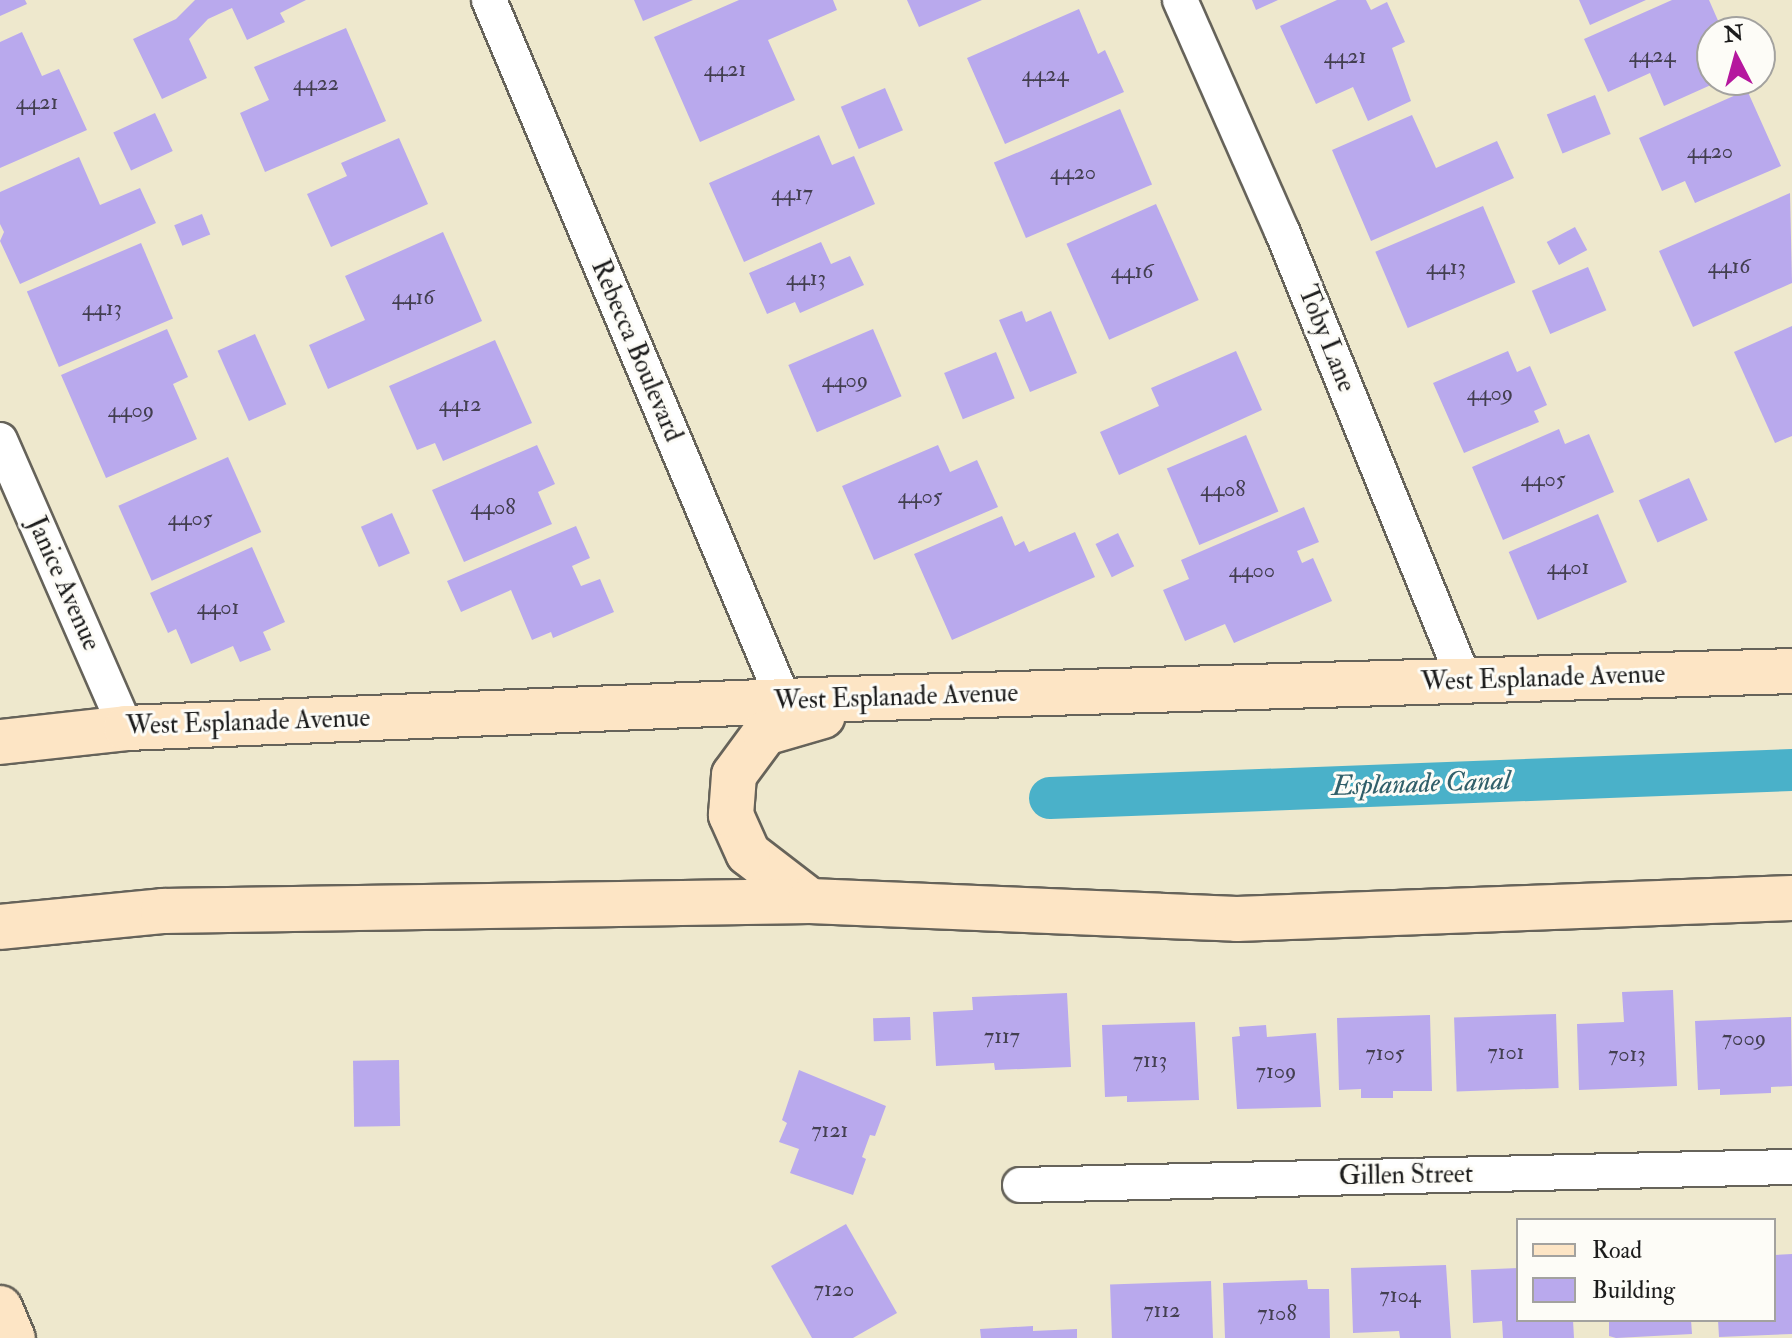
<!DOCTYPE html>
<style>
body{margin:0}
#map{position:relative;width:1792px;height:1338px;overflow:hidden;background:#eee8cd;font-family:"IM FELL Double Pica",serif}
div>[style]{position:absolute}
.canal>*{height:42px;margin:-21px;padding:0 21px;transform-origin:21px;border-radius:21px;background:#4ab1c9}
.building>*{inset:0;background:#b9a9ed;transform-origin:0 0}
.roads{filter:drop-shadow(2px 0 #66635a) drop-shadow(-2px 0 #66635a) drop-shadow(0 2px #66635a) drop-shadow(0 -2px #66635a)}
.minor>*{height:34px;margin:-17px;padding:0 17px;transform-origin:17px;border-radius:17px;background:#fff}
.secondary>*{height:44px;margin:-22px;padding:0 22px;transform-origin:22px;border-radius:22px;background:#fde5c5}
span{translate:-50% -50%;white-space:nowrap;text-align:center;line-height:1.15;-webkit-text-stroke:6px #fdfcf7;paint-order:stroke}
.number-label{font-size:22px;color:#433f50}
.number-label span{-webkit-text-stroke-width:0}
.street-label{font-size:26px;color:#1c1c1c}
.water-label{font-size:28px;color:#315f6a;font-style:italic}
.legend{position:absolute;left:1516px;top:1218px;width:260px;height:104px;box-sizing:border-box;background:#fdfcf7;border:2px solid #a3a29f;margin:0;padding:10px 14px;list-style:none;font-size:24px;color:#1c1c1c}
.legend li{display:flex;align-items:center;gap:16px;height:40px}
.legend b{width:40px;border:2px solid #a3a29f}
.north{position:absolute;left:1696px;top:16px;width:80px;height:80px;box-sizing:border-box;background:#fdfcf7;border:2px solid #a3a29f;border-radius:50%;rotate:354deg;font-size:22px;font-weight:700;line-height:32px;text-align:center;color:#1c1c1c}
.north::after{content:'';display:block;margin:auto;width:28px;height:36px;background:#b5179e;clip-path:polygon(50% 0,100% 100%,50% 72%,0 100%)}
</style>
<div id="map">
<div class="canal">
<div style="left:1050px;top:798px;width:743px;rotate:-2.16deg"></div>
</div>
<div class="building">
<div style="clip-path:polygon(0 0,25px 0,27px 4px,0 16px)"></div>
<div style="clip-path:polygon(195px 0,306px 0,280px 13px,285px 22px,247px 40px,232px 8px,208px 19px,189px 39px,207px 78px,162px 99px,133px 39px,176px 19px)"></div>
<div style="clip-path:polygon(634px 0,693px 0,643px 21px)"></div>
<div style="clip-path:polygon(739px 0,833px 0,837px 10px,768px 40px,795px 100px,700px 142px,654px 37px)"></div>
<div style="clip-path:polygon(907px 0,982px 0,919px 27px)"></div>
<div style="clip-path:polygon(1252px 0,1278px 0,1256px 10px)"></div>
<div style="clip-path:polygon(1337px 0,1366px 0,1371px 10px,1387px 2px,1405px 42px,1392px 48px,1411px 101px,1368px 121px,1353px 87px,1316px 104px,1280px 26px)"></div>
<div style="clip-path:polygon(1579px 0,1646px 0,1590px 25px)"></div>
<div style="clip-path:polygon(1672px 0,1709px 0,1723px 32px,1712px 32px,1712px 80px,1722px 80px,1664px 106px,1650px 73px,1608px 92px,1584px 39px)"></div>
<div style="clip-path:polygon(1079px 9px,1098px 54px,1105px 50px,1124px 92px,1005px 144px,967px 58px)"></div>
<div style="clip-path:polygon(346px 28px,386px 121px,265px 172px,240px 113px,269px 100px,254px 67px)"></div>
<div style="clip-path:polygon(22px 32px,42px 76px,59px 69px,87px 130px,0 168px,0 42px)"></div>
<div style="left:885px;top:88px;width:46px;height:48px;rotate:67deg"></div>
<div style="clip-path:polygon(1747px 90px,1781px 166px,1695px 203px,1685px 181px,1662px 191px,1639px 138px)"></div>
<div style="left:1595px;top:95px;width:42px;height:52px;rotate:68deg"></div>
<div style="left:1120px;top:109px;width:82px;height:137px;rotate:67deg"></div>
<div style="left:155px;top:113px;width:42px;height:46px;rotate:65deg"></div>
<div style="clip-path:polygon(1412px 115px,1436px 168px,1497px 141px,1514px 178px,1371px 241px,1332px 150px)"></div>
<div style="clip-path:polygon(819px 135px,832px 165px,854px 156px,875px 204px,744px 262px,709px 183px)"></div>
<div style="clip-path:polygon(399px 138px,428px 204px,331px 247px,307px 194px,347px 176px,341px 163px)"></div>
<div style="clip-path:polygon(79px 157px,100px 205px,140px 188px,156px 223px,20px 284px,0 241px,4px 232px,0 224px,0 192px)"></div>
<div style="clip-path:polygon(1790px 193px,1792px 283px,1693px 327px,1659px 251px)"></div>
<div style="left:1156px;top:204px;width:105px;height:98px;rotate:66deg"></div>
<div style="left:1483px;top:206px;width:83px;height:117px;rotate:67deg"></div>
<div style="left:202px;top:214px;width:22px;height:30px;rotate:68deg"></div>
<div style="left:1575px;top:227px;width:26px;height:32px;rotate:62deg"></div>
<div style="clip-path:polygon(443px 232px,482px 321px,328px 389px,309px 345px,365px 320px,345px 276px)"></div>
<div style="clip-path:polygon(821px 242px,831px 264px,850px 256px,864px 285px,800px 313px,795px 302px,767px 314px,749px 273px)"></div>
<div style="left:141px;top:243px;width:82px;height:124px;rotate:67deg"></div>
<div style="left:1588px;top:267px;width:47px;height:61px;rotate:67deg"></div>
<div style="clip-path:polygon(1022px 311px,1026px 322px,1051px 311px,1077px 373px,1030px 392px,999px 320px)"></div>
<div style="clip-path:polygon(1792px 326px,1792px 436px,1775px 443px,1734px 352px)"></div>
<div style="clip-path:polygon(167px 329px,188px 377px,173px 384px,197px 439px,106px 478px,61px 375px)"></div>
<div style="left:873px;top:329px;width:73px;height:92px;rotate:67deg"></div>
<div style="left:255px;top:334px;width:77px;height:41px;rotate:66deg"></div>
<div style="clip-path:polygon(495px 340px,532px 423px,443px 461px,435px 443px,417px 450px,389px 386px)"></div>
<div style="clip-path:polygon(1236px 351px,1262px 410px,1119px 475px,1100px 432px,1159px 406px,1151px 388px)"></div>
<div style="clip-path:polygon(1508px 351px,1517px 372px,1530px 366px,1547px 405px,1534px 411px,1539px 422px,1464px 453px,1433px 383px)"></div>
<div style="left:996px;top:352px;width:50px;height:56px;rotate:68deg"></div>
<div style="clip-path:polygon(1559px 429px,1565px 444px,1589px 434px,1614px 492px,1503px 540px,1472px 467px)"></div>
<div style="left:1246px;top:435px;width:83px;height:86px;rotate:67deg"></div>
<div style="clip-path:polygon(537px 445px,555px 484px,538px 492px,552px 524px,464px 562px,432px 490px)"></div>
<div style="clip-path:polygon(938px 445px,950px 472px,977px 460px,998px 507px,874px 560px,842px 486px)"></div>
<div style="left:228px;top:457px;width:82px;height:120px;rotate:66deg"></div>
<div style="left:1689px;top:478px;width:46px;height:55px;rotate:66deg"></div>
<div style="clip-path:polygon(1304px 507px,1319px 542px,1297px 551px,1302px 563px,1313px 558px,1332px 601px,1234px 643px,1225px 624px,1185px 641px,1163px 590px,1189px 579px,1181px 560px)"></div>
<div style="left:392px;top:513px;width:44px;height:34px;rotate:66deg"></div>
<div style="left:1598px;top:514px;width:74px;height:97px;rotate:67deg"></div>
<div style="clip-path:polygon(1002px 516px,1015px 546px,1024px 541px,1029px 552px,1075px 532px,1095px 577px,952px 640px,914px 554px)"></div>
<div style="clip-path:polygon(576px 526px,590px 558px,572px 566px,581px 586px,600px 579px,614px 612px,553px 638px,551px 632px,532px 640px,511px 590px,461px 612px,447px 581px)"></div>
<div style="left:1118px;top:533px;width:37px;height:25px;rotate:64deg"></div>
<div style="clip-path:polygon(252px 547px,285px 622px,263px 632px,271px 650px,240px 662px,233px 646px,191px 664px,176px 629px,168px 633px,150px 593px)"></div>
<div style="clip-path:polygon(1673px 990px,1677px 1086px,1579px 1090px,1577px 1024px,1624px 1022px,1622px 992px)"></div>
<div style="clip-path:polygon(1067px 993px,1071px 1067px,995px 1070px,994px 1063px,936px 1066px,933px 1012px,973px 1010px,972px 997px)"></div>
<div style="left:1556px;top:1014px;width:74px;height:102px;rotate:88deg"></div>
<div style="clip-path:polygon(1430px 1015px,1432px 1091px,1393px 1091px,1393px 1098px,1361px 1098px,1361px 1089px,1339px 1090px,1337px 1018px)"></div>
<div style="left:910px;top:1017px;width:23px;height:37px;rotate:88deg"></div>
<div style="clip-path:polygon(1791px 1017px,1792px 1086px,1771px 1087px,1771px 1093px,1720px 1095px,1720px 1089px,1698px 1090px,1695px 1021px)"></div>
<div style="clip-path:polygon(1195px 1022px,1199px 1100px,1127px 1102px,1127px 1096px,1105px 1097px,1102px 1025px)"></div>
<div style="clip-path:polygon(1266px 1025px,1267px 1037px,1316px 1033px,1321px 1107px,1237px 1109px,1232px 1037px,1240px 1036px,1239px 1027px)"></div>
<div style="left:399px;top:1060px;width:66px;height:46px;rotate:89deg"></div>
<div style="clip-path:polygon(799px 1070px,886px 1106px,875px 1136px,870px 1135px,862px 1157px,866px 1159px,853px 1195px,790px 1173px,799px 1149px,779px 1142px,787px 1123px,782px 1120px)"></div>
<div style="clip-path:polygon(846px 1224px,897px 1313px,853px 1338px,812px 1338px,771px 1266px)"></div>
<div style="clip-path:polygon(1792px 1254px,1792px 1334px,1719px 1337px,1718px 1320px,1774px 1320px,1774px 1255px)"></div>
<div style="clip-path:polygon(1446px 1265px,1451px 1338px,1400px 1338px,1399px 1331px,1353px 1333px,1351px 1268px)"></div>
<div style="clip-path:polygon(1518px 1268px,1518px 1320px,1573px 1320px,1574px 1338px,1503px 1338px,1502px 1321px,1473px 1323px,1471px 1270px)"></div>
<div style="clip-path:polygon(1307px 1280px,1308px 1289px,1329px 1289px,1330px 1338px,1225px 1338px,1223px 1283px)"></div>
<div style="left:1211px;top:1281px;width:57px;height:101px;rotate:88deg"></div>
<div style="clip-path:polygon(1609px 1320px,1691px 1320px,1692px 1334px,1616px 1338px,1609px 1336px)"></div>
<div style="clip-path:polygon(1033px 1326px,1033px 1331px,1077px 1329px,1077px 1338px,981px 1338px,980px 1329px)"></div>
</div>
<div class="roads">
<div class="minor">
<div style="left:489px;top:0;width:761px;rotate:67.18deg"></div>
<div style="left:1180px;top:0;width:253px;rotate:66.2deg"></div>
<div style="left:1282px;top:231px;width:486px;rotate:67.9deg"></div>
<div style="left:0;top:440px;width:314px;rotate:66.4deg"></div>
<div style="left:1020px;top:1185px;width:772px;rotate:-1.34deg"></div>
</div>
<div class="secondary">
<div style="left:0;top:742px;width:127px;rotate:-6.3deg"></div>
<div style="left:126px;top:728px;width:686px;rotate:-2.34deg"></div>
<div style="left:811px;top:700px;width:981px;rotate:-1.69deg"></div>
<div style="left:810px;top:901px;width:78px;rotate:-142.3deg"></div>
<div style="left:748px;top:853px;width:42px;rotate:-114.1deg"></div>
<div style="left:731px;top:815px;width:40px;rotate:-85.7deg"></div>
<div style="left:734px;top:775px;width:52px;rotate:-53.6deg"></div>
<div style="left:765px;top:733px;width:60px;rotate:-16.3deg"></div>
<div style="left:0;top:927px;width:164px;rotate:-5.6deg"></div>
<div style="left:163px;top:911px;width:647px;rotate:-0.89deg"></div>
<div style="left:810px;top:901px;width:427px;rotate:2.4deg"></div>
<div style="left:1237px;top:919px;width:555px;rotate:-2.17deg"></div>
<div style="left:0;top:1308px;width:33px;rotate:67deg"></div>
</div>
</div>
<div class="number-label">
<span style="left:1652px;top:56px">4424</span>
<span style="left:1345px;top:57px">4421</span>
<span style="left:725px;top:70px">4421</span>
<span style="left:1045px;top:75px">4424</span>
<span style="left:316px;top:84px">4422</span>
<span style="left:37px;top:103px">4421</span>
<span style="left:1710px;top:152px">4420</span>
<span style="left:1073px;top:173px">4420</span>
<span style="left:792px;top:194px">4417</span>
<span style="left:1729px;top:267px">4416</span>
<span style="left:1446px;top:268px">4413</span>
<span style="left:1132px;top:272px">4416</span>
<span style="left:806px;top:279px">4413</span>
<span style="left:413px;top:298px">4416</span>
<span style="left:102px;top:309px">4413</span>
<span style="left:845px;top:381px">4409</span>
<span style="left:1490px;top:394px">4409</span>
<span style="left:460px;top:405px">4412</span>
<span style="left:131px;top:411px">4409</span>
<span style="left:1543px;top:480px">4405</span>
<span style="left:1223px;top:490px">4408</span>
<span style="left:920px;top:497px">4405</span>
<span style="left:493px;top:508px">4408</span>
<span style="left:190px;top:519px">4405</span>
<span style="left:1568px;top:568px">4401</span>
<span style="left:1252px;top:571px">4400</span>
<span style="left:218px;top:608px">4401</span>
<span style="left:1002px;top:1037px">7117</span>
<span style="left:1744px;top:1039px">7009</span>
<span style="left:1506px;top:1053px">7101</span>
<span style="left:1385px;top:1054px">7105</span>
<span style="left:1627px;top:1055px">7013</span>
<span style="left:1150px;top:1061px">7113</span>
<span style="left:1276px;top:1072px">7109</span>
<span style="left:830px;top:1131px">7121</span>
<span style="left:834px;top:1290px">7120</span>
<span style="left:1400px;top:1296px">7104</span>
<span style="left:1162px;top:1311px">7112</span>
<span style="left:1277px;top:1314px">7108</span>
</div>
<div class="street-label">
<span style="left:1326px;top:339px;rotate:68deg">Toby Lane</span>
<span style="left:636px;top:351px;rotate:67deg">Rebecca Boulevard</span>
<span style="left:63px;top:584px;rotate:66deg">Janice Avenue</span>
<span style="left:1543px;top:679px;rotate:-2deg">West Esplanade Avenue</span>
<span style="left:896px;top:698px;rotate:-2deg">West Esplanade Avenue</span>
<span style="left:248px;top:723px;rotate:-2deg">West Esplanade Avenue</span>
<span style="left:1406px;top:1176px;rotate:-1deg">Gillen Street</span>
</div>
<div class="water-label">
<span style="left:1421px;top:784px;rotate:-2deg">Esplanade Canal</span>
</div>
<ul class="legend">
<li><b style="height:10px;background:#fde5c5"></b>Road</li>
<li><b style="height:22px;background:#b9a9ed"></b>Building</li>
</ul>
<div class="north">N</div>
</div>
